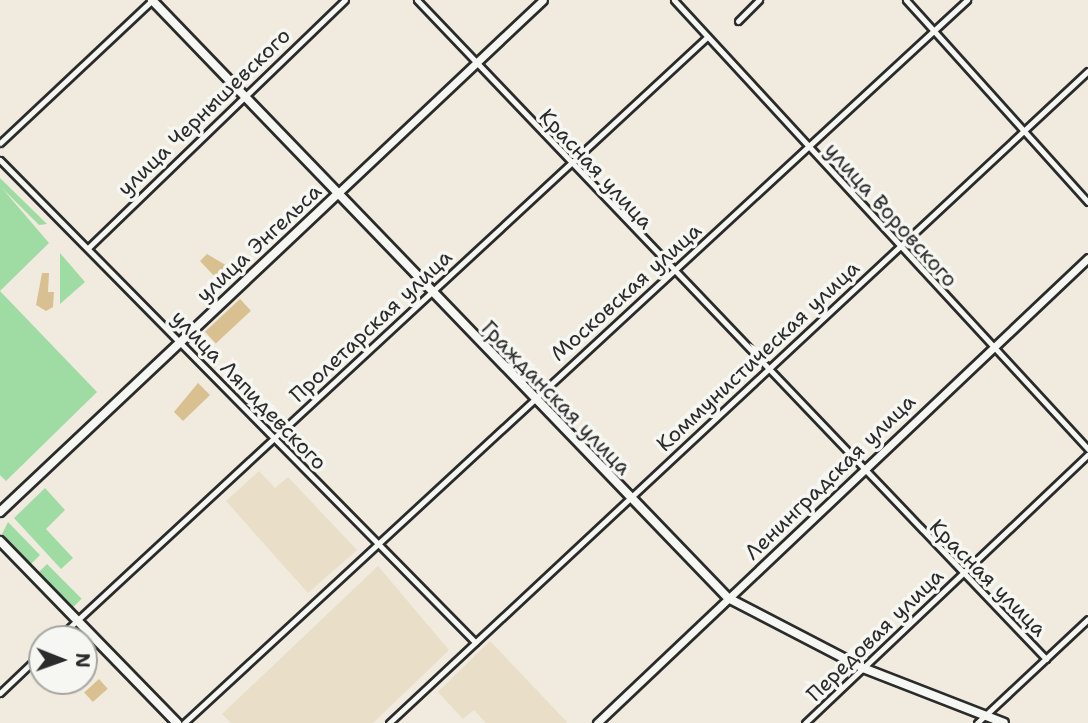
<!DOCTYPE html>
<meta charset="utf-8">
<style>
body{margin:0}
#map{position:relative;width:1088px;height:723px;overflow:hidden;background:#f0ebde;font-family:"Shantell Sans",sans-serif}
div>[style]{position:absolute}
.built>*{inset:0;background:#e9dec7}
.green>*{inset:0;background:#9fdca3;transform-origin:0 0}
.building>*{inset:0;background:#d9c090;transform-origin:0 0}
.roads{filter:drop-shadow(2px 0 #2b2b2b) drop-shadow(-2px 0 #2b2b2b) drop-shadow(0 2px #2b2b2b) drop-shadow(0 -2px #2b2b2b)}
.minor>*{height:5px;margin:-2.5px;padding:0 2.5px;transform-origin:2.5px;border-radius:2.5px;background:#f6f6f2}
.tertiary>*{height:7px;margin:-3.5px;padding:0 3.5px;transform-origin:3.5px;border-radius:3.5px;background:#f6f6f2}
.secondary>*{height:8px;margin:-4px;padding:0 4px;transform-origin:4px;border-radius:4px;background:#f6f6f2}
span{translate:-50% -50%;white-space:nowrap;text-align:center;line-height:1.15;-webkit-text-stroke:7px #f6f6f2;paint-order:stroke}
.street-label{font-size:21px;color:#2b2b2b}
.north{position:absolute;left:28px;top:625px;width:70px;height:70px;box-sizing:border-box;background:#f6f6f2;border:2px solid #a5a5a2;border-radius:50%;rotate:91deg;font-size:19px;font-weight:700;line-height:28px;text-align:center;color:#2b2b2b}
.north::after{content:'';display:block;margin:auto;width:24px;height:32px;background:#2b2b2b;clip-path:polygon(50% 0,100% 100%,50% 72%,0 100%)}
</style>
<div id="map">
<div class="built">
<div style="clip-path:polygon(259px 471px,275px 488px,288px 477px,357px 550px,308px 593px,226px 501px)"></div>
<div style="clip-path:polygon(378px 566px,449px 650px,373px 723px,231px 723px,222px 714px)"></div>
<div style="clip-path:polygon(490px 641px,567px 722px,566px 723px,486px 723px,474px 710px,463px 719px,438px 692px)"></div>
</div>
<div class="green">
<div style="clip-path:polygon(0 178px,47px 224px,39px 225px,2px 188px,49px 243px,0 291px)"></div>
<div style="clip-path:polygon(60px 253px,85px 282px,60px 304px)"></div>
<div style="clip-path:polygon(0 291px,97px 392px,6px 481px,0 475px)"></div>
<div style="clip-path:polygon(45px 488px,65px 510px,46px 529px,73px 558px,61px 569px,14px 518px)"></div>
<div style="clip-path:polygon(8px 522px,40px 555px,30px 565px,2px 534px)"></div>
<div style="left:47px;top:564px;width:49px;height:13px;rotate:45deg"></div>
</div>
<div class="building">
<div style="clip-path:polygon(207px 254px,229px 267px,217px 279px,200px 261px)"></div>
<div style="clip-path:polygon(42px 273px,49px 273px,48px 292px,54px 292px,53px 307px,46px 311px,36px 305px)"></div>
<div style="left:240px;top:299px;width:16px;height:48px;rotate:47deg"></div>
<div style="clip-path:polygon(198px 383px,210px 395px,183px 421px,174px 412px)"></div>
<div style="left:99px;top:679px;width:13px;height:20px;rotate:48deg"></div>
</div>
<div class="roads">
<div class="minor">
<div style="left:417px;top:0;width:911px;rotate:46.33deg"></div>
<div style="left:674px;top:0;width:611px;rotate:47.32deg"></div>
<div style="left:906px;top:0;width:272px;rotate:48deg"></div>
<div style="left:738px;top:21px;width:30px;rotate:-45deg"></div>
<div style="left:0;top:143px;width:207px;rotate:-43.2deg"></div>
<div style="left:0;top:160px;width:677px;rotate:45.42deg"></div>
<div style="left:88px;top:248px;width:357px;rotate:-44deg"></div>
<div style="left:57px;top:639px;width:886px;rotate:-42.8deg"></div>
<div style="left:0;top:693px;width:58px;rotate:-43.6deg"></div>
<div style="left:184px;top:723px;width:1066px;rotate:-42.72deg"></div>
<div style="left:389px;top:723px;width:956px;rotate:-43.01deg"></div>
<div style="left:805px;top:723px;width:390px;rotate:-43.5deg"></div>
<div style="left:977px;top:723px;width:152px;rotate:-43.1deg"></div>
</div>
<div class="tertiary">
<div style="left:336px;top:195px;width:284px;rotate:-43.3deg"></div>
<div style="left:597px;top:723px;width:676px;rotate:-43.44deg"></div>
</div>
<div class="secondary">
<div style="left:152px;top:0;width:830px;rotate:46.07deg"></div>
<div style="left:728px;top:598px;width:152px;rotate:27.4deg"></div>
<div style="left:863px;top:668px;width:151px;rotate:21.3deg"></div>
<div style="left:0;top:512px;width:462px;rotate:-43.3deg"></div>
<div style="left:0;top:541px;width:254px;rotate:45.8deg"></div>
</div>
</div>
<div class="street-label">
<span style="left:204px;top:112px;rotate:-44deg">улица Чернышевского</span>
<span style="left:596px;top:169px;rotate:47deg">Красная улица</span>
<span style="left:891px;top:215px;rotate:48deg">улица Воровского</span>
<span style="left:259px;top:243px;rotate:-43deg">улица Энгельса</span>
<span style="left:626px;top:292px;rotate:-42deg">Московская улица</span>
<span style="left:371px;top:326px;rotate:-43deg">Пролетарская улица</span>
<span style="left:758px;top:356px;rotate:-43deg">Коммунистическая улица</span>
<span style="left:249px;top:390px;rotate:46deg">улица Ляпидевского</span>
<span style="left:556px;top:398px;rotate:46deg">Гражданская улица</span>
<span style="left:830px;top:477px;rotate:-44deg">Ленинградская улица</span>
<span style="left:988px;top:578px;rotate:45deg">Красная улица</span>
<span style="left:875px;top:635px;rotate:-44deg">Передовая улица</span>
</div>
<div class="north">N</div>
</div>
